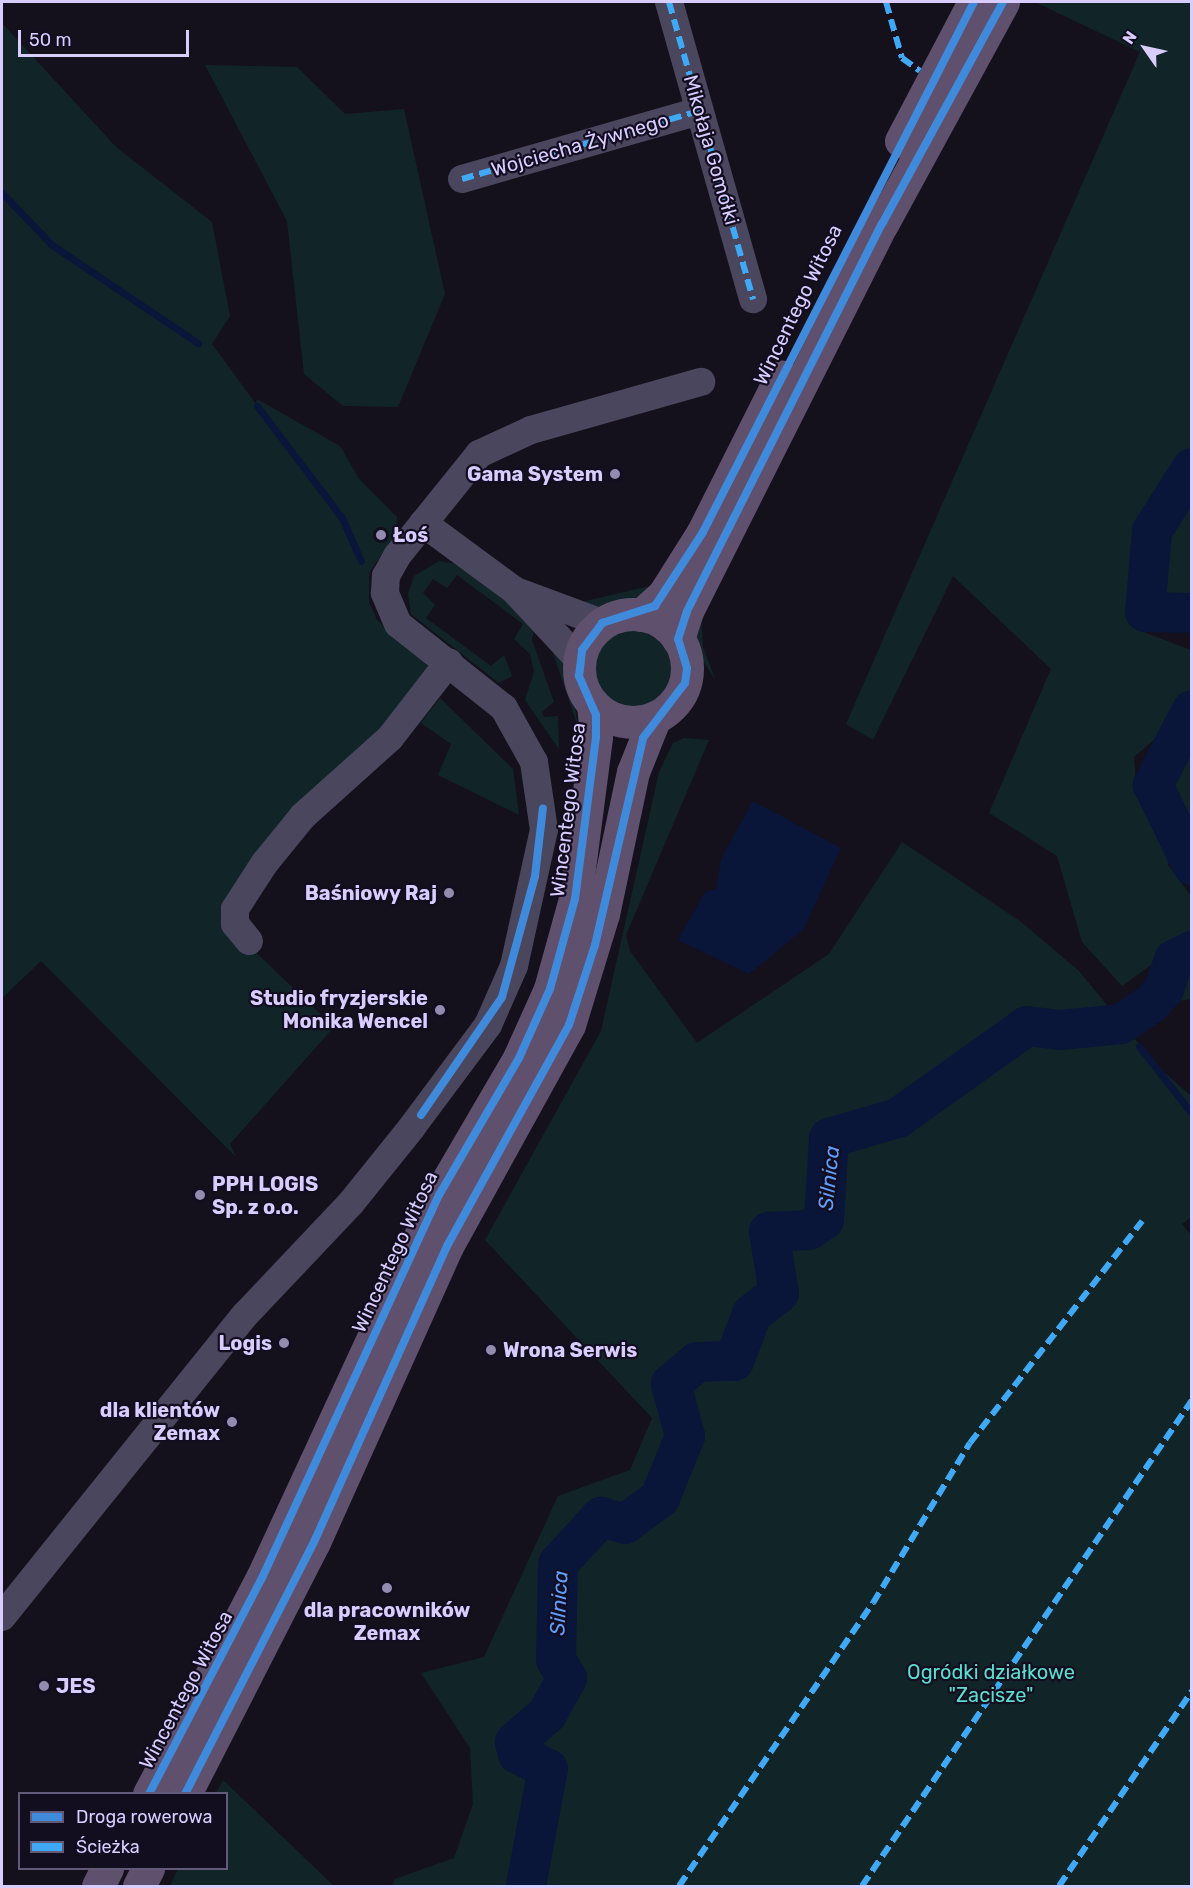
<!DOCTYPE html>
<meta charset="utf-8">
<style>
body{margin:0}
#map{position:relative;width:1193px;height:1888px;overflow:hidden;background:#14111c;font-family:Rubik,sans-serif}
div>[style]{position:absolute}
.green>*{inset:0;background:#112528}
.round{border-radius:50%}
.water>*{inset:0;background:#0a153a}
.stream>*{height:7px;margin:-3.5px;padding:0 3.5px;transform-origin:3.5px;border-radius:3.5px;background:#0a153a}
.river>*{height:40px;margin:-20px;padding:0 20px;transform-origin:20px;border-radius:20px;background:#0a153a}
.minor>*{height:28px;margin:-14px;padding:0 14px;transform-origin:14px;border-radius:14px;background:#4a465d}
.major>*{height:33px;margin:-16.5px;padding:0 16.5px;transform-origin:16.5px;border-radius:16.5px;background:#5f506e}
.major>.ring{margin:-16.5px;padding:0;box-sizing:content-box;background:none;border:33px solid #5f506e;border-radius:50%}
.quiet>*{height:6px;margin-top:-3px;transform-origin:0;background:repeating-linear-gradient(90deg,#3fa9f5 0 12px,transparent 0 18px)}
.cycleway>*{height:8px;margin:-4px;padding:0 4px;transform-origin:4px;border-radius:4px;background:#408adc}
.dots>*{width:16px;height:16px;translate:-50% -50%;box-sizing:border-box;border:3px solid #130d20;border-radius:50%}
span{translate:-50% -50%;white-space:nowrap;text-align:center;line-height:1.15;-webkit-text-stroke:4.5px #130d20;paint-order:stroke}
.street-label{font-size:20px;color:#d9cdff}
.poi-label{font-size:20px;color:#d9cdff;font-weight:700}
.right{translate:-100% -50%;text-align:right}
.left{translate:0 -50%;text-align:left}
.park-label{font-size:20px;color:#5adece}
.water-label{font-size:21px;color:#5c9dfe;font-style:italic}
.frame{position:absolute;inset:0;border:3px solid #d9cdff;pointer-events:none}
.legend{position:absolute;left:18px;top:1792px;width:210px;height:78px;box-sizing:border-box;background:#130d20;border:2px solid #625a79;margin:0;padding:8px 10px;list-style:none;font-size:18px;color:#d9cdff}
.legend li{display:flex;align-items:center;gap:12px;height:30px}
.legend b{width:30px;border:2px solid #625a79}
.north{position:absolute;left:1115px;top:18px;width:60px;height:60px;-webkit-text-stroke:4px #130d20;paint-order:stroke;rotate:304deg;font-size:16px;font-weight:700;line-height:24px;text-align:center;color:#d9cdff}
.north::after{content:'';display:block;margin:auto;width:21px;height:27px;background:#d9cdff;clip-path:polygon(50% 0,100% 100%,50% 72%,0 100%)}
.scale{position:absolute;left:18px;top:30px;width:171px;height:27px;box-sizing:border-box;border:3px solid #d9cdff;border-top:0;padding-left:8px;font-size:18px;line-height:21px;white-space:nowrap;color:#d9cdff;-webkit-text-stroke:4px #130d20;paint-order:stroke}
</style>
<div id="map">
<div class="green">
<div style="clip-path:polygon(1035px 2px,1191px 2px,1191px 449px,1156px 492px,1141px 533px,1128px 609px,1146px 633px,1191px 650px,1191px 693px,1170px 726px,1134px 757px,1136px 783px,1164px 827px,1168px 865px,1191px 896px,1191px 936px,1122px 986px,1082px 942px,1057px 856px,989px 813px,1051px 669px,953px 576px,873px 740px,846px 724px,1140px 52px)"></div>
<div style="clip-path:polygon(2px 23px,116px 147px,212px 222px,230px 316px,212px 344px,256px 404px,257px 399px,340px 446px,359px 479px,397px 517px,396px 534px,369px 573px,369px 602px,377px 620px,433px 671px,231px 906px,247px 944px,334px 1027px,230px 1144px,236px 1157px,41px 961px,2px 998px)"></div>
<div style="clip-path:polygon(205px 65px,297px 67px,345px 114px,404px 109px,445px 294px,398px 407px,343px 406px,304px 374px,287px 221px)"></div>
<div style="clip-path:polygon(1191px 472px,1191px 627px,1168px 621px,1148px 606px,1158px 529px)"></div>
<div style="clip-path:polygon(439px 561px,457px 564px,535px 624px,532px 640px,554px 702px,542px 712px,544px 717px,558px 716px,559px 749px,525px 700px,534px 672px,530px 654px,514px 639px,523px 624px,457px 575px,447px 588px,433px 579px,423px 593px,435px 605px,426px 618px,491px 666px,504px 655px,512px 676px,499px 683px,411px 614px,408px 594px,414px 576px)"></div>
<div style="clip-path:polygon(650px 586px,635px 604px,599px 611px,581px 602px)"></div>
<div style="clip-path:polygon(701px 617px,703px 647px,716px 681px,693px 645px)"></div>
<div class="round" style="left:589px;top:627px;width:86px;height:86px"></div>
<div style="clip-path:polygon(552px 650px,568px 666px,580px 737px,577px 724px)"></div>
<div style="clip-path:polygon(440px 698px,513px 769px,519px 815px,438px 775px,451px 744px,421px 723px)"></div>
<div style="clip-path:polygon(1191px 719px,1191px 868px,1154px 771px)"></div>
<div style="clip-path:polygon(684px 738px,709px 740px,626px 935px,630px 951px,697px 1043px,829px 954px,902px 842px,1020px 921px,1079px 971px,1157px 1066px,1191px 1096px,1191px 1217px,1182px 1224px,1192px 1236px,1191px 1886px,392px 1886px,395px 1879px,454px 1858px,473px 1804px,470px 1748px,421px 1673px,484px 1657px,558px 1496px,630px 1470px,652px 1418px,485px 1240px,601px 1031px,659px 772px,673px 743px)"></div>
<div style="clip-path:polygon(1191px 965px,1191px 999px,1144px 1006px,1146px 994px)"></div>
<div style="clip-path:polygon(223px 1780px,334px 1886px,170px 1886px,178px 1869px,226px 1868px,226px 1794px,216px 1793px)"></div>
</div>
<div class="water">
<div style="clip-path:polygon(753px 801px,841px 848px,803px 930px,749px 974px,678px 940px,705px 892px,716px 889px,721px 859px)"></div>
</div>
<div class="stream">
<div style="left:2px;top:193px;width:72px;rotate:46.1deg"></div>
<div style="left:52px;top:245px;width:176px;rotate:33.9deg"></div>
<div style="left:257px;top:406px;width:141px;rotate:52.8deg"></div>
<div style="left:342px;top:518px;width:47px;rotate:66.2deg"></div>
<div style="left:1121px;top:1024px;width:7px;rotate:45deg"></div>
<div style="left:1139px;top:1046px;width:86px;rotate:52.1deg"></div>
</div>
<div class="river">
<div style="left:1192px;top:468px;width:75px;rotate:122.4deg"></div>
<div style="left:1152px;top:531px;width:81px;rotate:94.9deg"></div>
<div style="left:1145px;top:612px;width:47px;rotate:1.2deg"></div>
<div style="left:1192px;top:710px;width:85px;rotate:117.5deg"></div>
<div style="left:1153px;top:785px;width:89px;rotate:64deg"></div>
<div style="left:526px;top:1886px;width:119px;rotate:-79.4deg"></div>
<div style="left:548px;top:1769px;width:34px;rotate:-153deg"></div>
<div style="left:518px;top:1754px;width:12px;rotate:-104deg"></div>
<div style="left:515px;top:1742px;width:43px;rotate:-41.2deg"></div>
<div style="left:547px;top:1714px;width:41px;rotate:-60.9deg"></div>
<div style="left:567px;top:1678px;width:21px;rotate:-121deg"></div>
<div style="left:556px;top:1660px;width:96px;rotate:-88.8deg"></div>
<div style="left:558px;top:1564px;width:64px;rotate:-47.5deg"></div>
<div style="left:601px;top:1517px;width:25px;rotate:16deg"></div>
<div style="left:625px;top:1524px;width:44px;rotate:-36.6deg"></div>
<div style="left:660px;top:1498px;width:67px;rotate:-68deg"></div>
<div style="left:685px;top:1436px;width:54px;rotate:-105.1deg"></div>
<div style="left:671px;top:1384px;width:34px;rotate:-40deg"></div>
<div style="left:697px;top:1362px;width:37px;rotate:-2deg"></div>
<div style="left:734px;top:1361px;width:50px;rotate:-69deg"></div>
<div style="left:752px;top:1314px;width:34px;rotate:-38deg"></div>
<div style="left:779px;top:1293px;width:62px;rotate:-99.3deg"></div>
<div style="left:769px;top:1232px;width:40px;rotate:-2.9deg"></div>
<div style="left:809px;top:1230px;width:18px;rotate:-34deg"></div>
<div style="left:824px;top:1220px;width:82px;rotate:-86.5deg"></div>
<div style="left:829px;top:1138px;width:72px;rotate:-16.2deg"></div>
<div style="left:898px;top:1118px;width:158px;rotate:-35.5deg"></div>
<div style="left:1027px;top:1026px;width:34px;rotate:7deg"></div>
<div style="left:1061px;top:1030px;width:60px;rotate:-5.7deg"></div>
<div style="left:1121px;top:1024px;width:36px;rotate:-34deg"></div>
<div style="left:1151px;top:1004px;width:20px;rotate:-49deg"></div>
<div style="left:1164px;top:989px;width:31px;rotate:-71deg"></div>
<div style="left:1174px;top:960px;width:20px;rotate:-27deg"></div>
</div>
<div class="minor">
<div style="left:669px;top:2px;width:309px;rotate:74.2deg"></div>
<div style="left:462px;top:179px;width:247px;rotate:-16deg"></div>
<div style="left:423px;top:523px;width:113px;rotate:36.4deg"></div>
<div style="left:514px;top:590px;width:96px;rotate:47.1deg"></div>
<div style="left:516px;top:591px;width:92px;rotate:20.4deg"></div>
<div style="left:249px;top:941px;width:22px;rotate:-129deg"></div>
<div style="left:235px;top:924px;width:15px;rotate:-90deg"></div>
<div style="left:235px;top:909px;width:54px;rotate:-57.2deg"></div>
<div style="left:264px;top:864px;width:62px;rotate:-50.9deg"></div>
<div style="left:303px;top:816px;width:117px;rotate:-41.9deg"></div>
<div style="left:390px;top:738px;width:96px;rotate:-52.2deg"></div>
<div style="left:2px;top:1617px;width:389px;rotate:-51.2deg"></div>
<div style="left:246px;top:1314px;width:153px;rotate:-46.6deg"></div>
<div style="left:351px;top:1203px;width:97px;rotate:-51.2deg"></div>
<div style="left:412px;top:1127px;width:127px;rotate:-53.3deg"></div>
<div style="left:488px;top:1025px;width:64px;rotate:-66.2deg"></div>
<div style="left:514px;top:966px;width:139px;rotate:-77.6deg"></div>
<div style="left:544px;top:830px;width:69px;rotate:-98.4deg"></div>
<div style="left:534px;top:762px;width:62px;rotate:-119.1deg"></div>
<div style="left:504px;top:708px;width:135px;rotate:-141.6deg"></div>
<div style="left:398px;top:624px;width:34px;rotate:-113deg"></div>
<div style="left:385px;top:593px;width:17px;rotate:-87deg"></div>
<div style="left:386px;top:576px;width:23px;rotate:-61deg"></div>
<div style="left:397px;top:556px;width:131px;rotate:-51.2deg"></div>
<div style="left:479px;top:454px;width:57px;rotate:-24.8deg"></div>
<div style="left:531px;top:430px;width:177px;rotate:-15.8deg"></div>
</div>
<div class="major">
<div style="left:901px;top:141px;width:157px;rotate:-62.3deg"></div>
<div class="ring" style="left:579px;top:614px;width:75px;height:75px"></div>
<div style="left:641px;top:615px;width:31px;rotate:-42deg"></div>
<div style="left:664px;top:594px;width:73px;rotate:-57.8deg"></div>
<div style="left:703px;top:532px;width:174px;rotate:-63.3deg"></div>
<div style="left:678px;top:639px;width:29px;rotate:-72deg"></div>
<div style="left:687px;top:611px;width:433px;rotate:-63.3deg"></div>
<div style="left:882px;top:224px;width:253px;rotate:-61.4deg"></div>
<div style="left:149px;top:1794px;width:244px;rotate:-62.4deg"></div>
<div style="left:262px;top:1578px;width:422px;rotate:-65.2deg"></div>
<div style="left:439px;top:1195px;width:159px;rotate:-59.7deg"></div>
<div style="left:519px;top:1058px;width:76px;rotate:-65.8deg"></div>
<div style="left:550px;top:989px;width:93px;rotate:-74.5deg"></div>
<div style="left:575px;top:899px;width:163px;rotate:-82.6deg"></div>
<div style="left:596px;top:737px;width:33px;rotate:-95deg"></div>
<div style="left:185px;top:1794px;width:283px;rotate:-62.9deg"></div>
<div style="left:314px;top:1542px;width:325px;rotate:-65.8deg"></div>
<div style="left:447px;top:1246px;width:252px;rotate:-61.1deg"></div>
<div style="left:569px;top:1025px;width:116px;rotate:-73deg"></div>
<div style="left:603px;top:914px;width:145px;rotate:-78.1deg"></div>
<div style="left:633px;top:772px;width:59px;rotate:-68.2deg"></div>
<div style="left:98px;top:1886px;width:20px;rotate:-63deg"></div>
<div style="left:139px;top:1886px;width:20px;rotate:-63deg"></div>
</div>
<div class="quiet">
<div style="left:669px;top:2px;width:309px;rotate:74.2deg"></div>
<div style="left:886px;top:2px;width:58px;rotate:74.1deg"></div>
<div style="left:902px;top:58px;width:22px;rotate:36deg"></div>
<div style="left:462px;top:179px;width:247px;rotate:-16deg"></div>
<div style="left:679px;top:1886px;width:343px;rotate:-55.6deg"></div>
<div style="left:873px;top:1603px;width:187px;rotate:-58.8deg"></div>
<div style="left:970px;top:1443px;width:281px;rotate:-52.2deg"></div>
<div style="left:862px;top:1886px;width:587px;rotate:-55.82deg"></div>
<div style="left:1059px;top:1886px;width:236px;rotate:-55.7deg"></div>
</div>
<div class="cycleway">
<div style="left:421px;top:1115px;width:143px;rotate:-55.5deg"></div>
<div style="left:502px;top:997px;width:125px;rotate:-74.7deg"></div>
<div style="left:535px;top:876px;width:68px;rotate:-83.3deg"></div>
<div style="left:149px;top:1794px;width:244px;rotate:-62.4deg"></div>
<div style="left:262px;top:1578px;width:422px;rotate:-65.2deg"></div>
<div style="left:439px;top:1195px;width:159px;rotate:-59.7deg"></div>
<div style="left:519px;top:1058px;width:76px;rotate:-65.8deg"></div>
<div style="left:550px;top:989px;width:93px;rotate:-74.5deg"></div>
<div style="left:575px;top:899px;width:163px;rotate:-82.6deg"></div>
<div style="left:596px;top:737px;width:22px;rotate:-90deg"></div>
<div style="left:596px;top:715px;width:43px;rotate:-113.6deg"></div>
<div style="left:579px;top:676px;width:26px;rotate:-83deg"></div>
<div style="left:582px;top:650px;width:34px;rotate:-53deg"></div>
<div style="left:602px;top:623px;width:56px;rotate:-17.8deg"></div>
<div style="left:655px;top:606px;width:88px;rotate:-57deg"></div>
<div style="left:703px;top:532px;width:595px;rotate:-62.92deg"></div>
<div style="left:185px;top:1794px;width:283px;rotate:-62.9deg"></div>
<div style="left:314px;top:1542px;width:325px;rotate:-65.8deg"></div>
<div style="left:447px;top:1246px;width:252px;rotate:-61.1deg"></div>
<div style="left:569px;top:1025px;width:84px;rotate:-72deg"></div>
<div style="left:595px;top:945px;width:212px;rotate:-76.9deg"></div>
<div style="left:643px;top:738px;width:69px;rotate:-52.6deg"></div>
<div style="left:685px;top:683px;width:15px;rotate:-82deg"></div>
<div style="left:687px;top:668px;width:30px;rotate:-107deg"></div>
<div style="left:678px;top:639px;width:29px;rotate:-72deg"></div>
<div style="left:687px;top:611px;width:433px;rotate:-63.3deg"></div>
<div style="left:882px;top:224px;width:253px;rotate:-61.4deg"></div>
</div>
<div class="dots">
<div style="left:615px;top:474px;background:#948bb0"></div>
<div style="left:381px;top:535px;background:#948bb0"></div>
<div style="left:449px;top:893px;background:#948bb0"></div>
<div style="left:440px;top:1010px;background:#948bb0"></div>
<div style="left:200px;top:1195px;background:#948bb0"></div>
<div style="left:284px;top:1343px;background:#948bb0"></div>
<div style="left:491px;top:1350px;background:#948bb0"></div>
<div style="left:232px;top:1422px;background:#948bb0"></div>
<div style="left:387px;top:1588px;background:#948bb0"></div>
<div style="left:44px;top:1686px;background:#948bb0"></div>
</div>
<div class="street-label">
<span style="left:580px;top:145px;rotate:-16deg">Wojciecha Żywnego</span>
<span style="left:711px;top:150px;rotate:74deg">Mikołaja Gomółki</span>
<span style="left:798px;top:305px;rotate:-64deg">Wincentego Witosa</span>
<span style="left:568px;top:810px;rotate:-83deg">Wincentego Witosa</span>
<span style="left:395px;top:1252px;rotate:-65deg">Wincentego Witosa</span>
<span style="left:186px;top:1690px;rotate:-62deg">Wincentego Witosa</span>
</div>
<div class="poi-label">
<span class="right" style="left:603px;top:474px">Gama System</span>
<span class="left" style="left:393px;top:535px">Łoś</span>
<span class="right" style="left:437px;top:893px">Baśniowy Raj</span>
<span class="right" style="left:428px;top:1010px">Studio fryzjerskie<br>Monika Wencel</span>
<span class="left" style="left:212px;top:1196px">PPH LOGIS<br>Sp. z o.o.</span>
<span class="right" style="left:272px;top:1343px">Logis</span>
<span class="left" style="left:503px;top:1350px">Wrona Serwis</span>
<span class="right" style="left:220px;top:1422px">dla klientów<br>Zemax</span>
<span style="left:387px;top:1622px">dla pracowników<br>Zemax</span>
<span class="left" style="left:56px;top:1686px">JES</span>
</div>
<div class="park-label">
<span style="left:991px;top:1684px">Ogródki działkowe<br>"Zacisze"</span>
</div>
<div class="water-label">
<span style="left:829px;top:1178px;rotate:-84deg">Silnica</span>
<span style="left:559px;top:1603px;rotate:-87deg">Silnica</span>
</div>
<div class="frame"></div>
<ul class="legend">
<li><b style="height:8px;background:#408adc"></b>Droga rowerowa</li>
<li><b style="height:8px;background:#3fa9f5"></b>Ścieżka</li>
</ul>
<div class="north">N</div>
<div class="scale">50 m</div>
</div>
